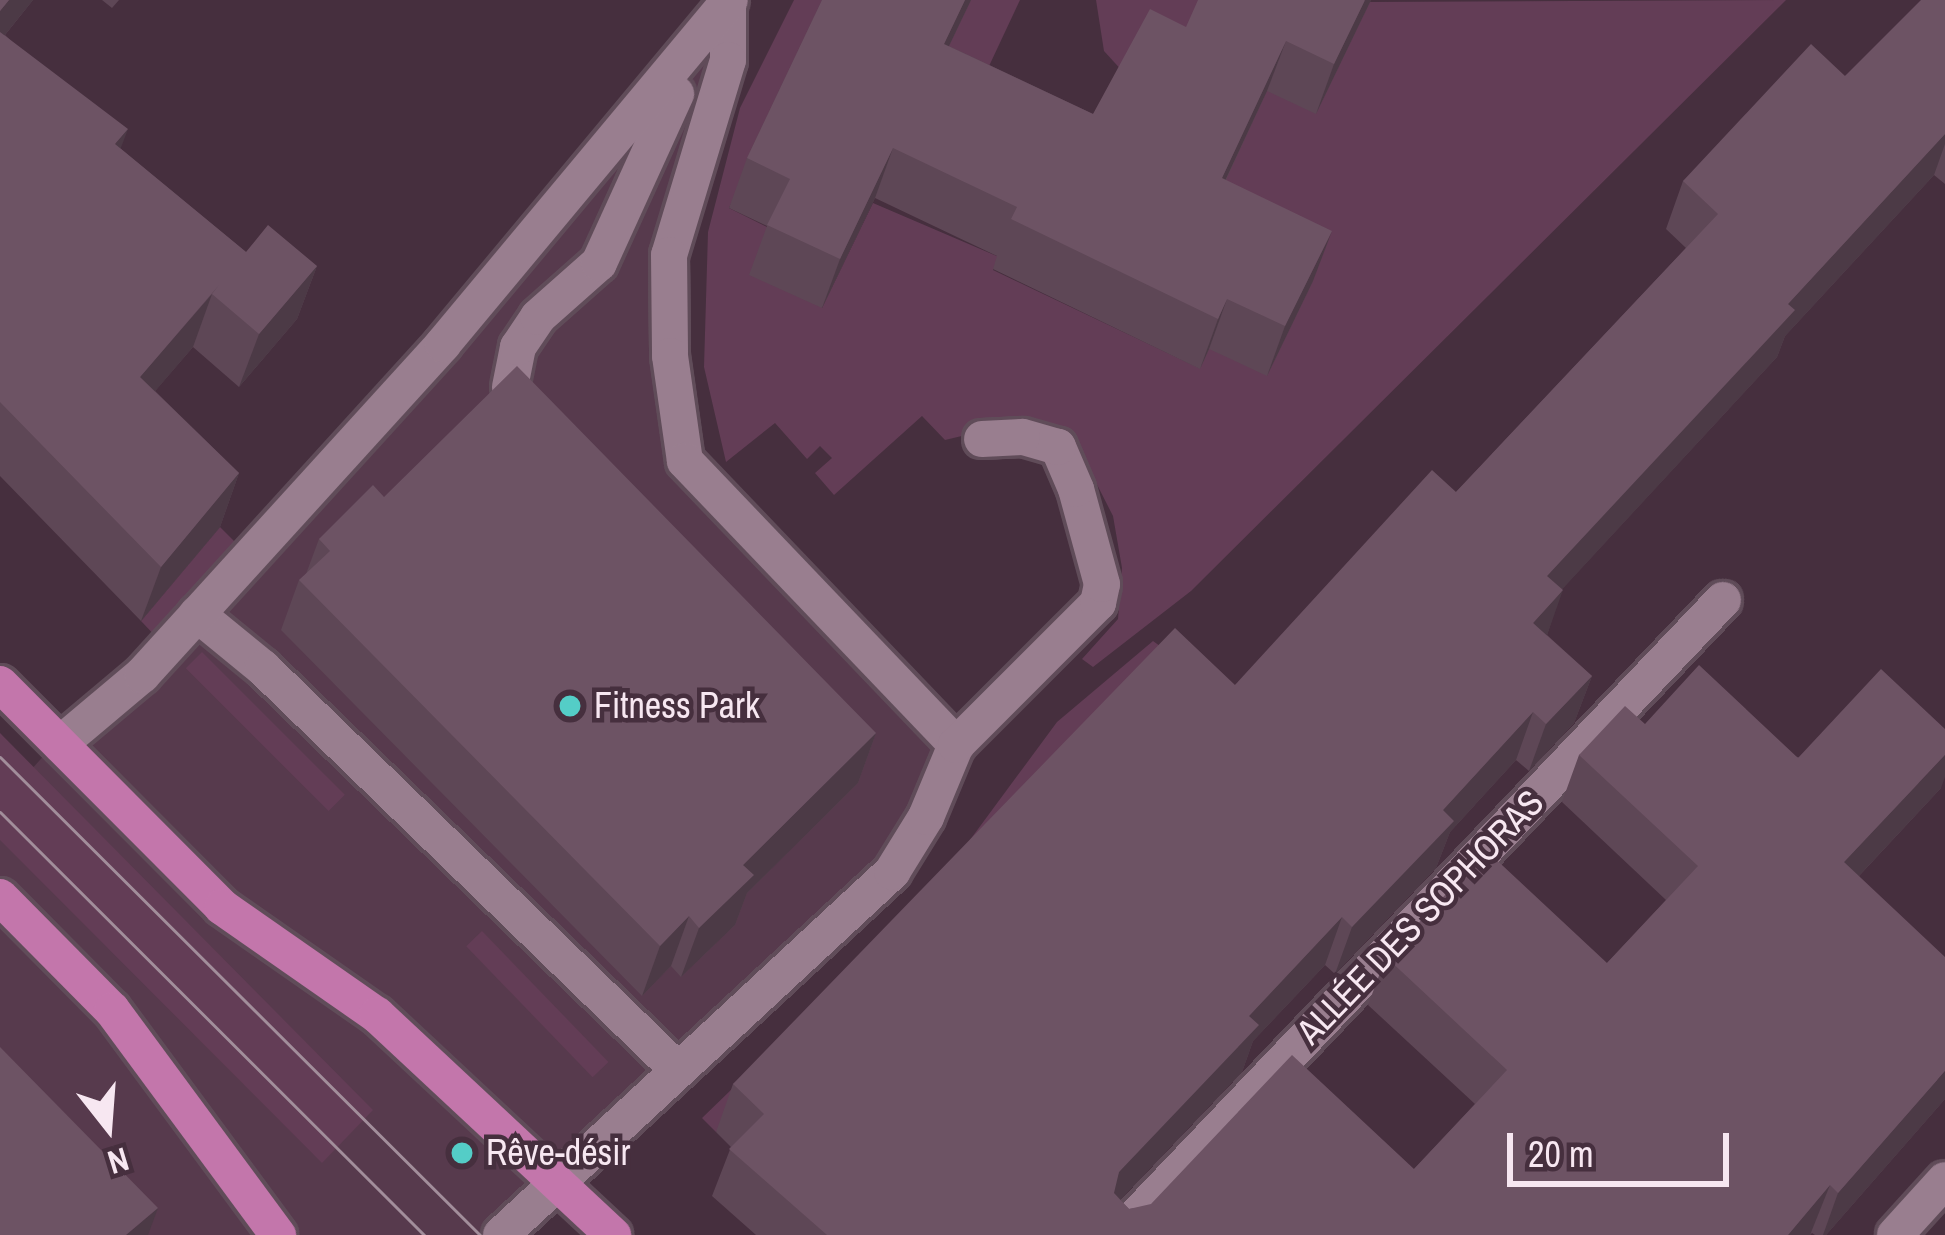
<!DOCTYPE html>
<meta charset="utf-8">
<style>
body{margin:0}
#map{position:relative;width:1945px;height:1235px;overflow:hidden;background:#462f3e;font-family:"Archivo Narrow",sans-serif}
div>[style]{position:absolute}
.built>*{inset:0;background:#573a4d}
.green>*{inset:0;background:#633d56;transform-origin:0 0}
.roads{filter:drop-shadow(3px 0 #604c59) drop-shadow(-3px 0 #604c59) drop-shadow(0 3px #604c59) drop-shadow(0 -3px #604c59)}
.service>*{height:36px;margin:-18px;padding:0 18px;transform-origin:18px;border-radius:18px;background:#997e8f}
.minor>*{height:36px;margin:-18px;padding:0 18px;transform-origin:18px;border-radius:18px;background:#997e8f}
.primary>*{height:36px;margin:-18px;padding:0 18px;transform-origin:18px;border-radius:18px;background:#c376ab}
.tram>*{height:3px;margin:-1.5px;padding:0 1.5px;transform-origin:1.5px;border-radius:1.5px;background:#a28e9b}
.wall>*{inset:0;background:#5e4756}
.shaded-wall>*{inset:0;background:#4c3a46}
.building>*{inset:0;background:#6d5364}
.dots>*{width:33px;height:33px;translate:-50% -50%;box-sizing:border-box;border:6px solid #462f3e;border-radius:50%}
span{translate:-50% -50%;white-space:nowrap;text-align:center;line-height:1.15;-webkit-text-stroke:9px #462f3e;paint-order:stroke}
.poi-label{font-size:36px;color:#f7e7f1}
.left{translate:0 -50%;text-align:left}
.street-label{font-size:36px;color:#f7e7f1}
.north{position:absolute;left:48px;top:1067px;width:120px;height:120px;-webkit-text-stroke:9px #462f3e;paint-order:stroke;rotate:163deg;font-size:33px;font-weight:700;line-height:48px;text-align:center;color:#f7e7f1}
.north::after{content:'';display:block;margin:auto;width:42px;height:54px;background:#f7e7f1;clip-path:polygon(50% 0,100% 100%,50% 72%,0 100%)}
.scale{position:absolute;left:1507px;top:1133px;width:222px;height:54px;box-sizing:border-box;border:6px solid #f7e7f1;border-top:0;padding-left:15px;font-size:36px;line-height:42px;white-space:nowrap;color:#f7e7f1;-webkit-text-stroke:9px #462f3e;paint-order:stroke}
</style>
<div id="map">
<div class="built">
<div style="clip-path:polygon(728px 2px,669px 255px,685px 461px,956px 745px,926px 817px,501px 1235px,0 1235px,0 804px)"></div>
</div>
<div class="green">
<div style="clip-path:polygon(794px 0,828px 0,729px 208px,771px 229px,822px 308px,873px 203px,999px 257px,993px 270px,1199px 368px,1203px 228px,1263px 89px,1370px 2px,1786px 0,1191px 591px,1093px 667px,1082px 659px,1118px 619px,1122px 568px,1113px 516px,1083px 457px,1057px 428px,1020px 422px,945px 440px,922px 416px,834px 495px,815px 473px,832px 458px,820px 446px,807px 459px,775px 423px,726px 462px,704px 367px,708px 232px,740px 108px)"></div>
<div style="clip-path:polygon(968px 0,1020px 0,967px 113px,926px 93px)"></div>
<div style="clip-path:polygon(1096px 0,1204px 0,1167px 76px,1125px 74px,1104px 51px)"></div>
<div style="clip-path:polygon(220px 527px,242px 549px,160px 641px,141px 621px)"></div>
<div style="clip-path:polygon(1153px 641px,1171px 654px,716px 1132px,702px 1118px,922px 905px,1057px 722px)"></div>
<div style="left:202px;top:652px;width:202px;height:23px;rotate:45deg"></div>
<div style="clip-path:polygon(0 733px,373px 1110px,322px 1163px,0 840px)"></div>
<div style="left:482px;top:931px;width:182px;height:22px;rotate:46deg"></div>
</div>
<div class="roads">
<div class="service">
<div style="left:728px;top:2px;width:58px;rotate:90deg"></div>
<div style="left:728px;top:60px;width:204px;rotate:106.8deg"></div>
<div style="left:669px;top:255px;width:101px;rotate:89.4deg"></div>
<div style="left:670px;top:356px;width:106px;rotate:81.9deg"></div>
<div style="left:685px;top:461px;width:393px;rotate:46.3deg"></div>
<div style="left:510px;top:387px;width:41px;rotate:-78.7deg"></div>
<div style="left:518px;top:347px;width:36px;rotate:-56deg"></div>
<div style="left:538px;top:317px;width:81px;rotate:-41.5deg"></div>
<div style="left:599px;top:263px;width:186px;rotate:-65.5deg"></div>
<div style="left:197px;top:614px;width:85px;rotate:39.3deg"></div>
<div style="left:263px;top:668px;width:578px;rotate:44.09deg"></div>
<div style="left:60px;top:744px;width:107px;rotate:-40.1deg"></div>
<div style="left:142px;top:675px;width:447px;rotate:-47.7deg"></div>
<div style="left:443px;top:344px;width:448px;rotate:-50.2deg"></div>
<div style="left:501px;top:1235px;width:534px;rotate:-42.87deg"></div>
<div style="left:892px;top:872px;width:65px;rotate:-58.3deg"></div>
<div style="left:926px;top:817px;width:78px;rotate:-67.4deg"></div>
<div style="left:956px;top:745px;width:201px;rotate:-45deg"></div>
<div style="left:1098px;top:603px;width:19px;rotate:-78deg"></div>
<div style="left:1102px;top:584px;width:98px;rotate:-105.3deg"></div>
<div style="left:1076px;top:489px;width:46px;rotate:-113.2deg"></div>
<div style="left:1058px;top:447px;width:37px;rotate:-164deg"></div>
<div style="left:1022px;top:437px;width:40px;rotate:177.1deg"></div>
<div style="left:1118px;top:1235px;width:877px;rotate:-46.39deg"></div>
</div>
<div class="minor">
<div style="left:1895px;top:1235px;width:74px;rotate:-47.7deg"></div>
</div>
<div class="primary">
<div style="left:0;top:684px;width:315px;rotate:45.1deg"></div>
<div style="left:222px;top:907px;width:189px;rotate:34.9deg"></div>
<div style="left:377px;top:1015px;width:323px;rotate:43deg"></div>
<div style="left:0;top:897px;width:159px;rotate:45.3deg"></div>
<div style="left:112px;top:1010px;width:280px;rotate:53.6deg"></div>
</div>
</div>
<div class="tram">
<div style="left:0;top:757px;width:677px;rotate:44.88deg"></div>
<div style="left:0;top:812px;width:599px;rotate:44.93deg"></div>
</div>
<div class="wall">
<div style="clip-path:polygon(0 0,33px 0,5px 35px,120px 148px,246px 252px,317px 266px,297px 319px,239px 387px,193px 347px,155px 391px,239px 473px,220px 527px,141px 621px,0 476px)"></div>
<div style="clip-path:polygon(102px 0,119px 0,112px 8px)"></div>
<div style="clip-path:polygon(822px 0,971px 0,949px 46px,1093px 114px,1186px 27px,1371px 0,1316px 114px,1267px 91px,1226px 180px,1313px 281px,1267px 376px,1209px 349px,1200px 369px,993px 269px,997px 256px,875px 198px,822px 308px,749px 275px,767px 226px,729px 208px,747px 158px)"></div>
<div style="clip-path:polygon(1945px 0,1945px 184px,1934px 175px,1785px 336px,1777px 357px,1562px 589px,1547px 635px,1592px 676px,1574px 723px,1529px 771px,1516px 760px,1450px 832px,1436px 868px,1335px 974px,1325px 965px,1253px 1041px,1242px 1072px,1120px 1200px,1129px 1209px,1414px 1169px,1475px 1104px,1368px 1005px,1386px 957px,1607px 963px,1666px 900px,1562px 802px,1579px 755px,1645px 724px,1941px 788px,1859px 876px,1945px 1099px,1826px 1235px,1815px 1235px,1812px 1233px,1810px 1235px,756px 1235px,712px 1196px,731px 1147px,716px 1132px,733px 1084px,1235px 685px,1456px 492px,1686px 248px,1666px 229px,1683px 181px,1845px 76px)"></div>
<div style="clip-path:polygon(384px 497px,876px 733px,858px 783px,747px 893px,735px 925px,681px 977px,671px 966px,642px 996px,281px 630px,299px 580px,306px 574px,319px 539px)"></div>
</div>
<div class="shaded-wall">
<div style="clip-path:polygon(9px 0,33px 0,0 41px,0 11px)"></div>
<div style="clip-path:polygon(965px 0,971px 0,926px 94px,944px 44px)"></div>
<div style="clip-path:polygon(1365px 0,1371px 0,1316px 114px,1334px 64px)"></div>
<div style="clip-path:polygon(1286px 41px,1267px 91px,1203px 228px,1222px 178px)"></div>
<div style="clip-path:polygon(128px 129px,108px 182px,115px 144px)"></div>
<div style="clip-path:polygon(1945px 134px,1945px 144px,1934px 175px,1785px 336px,1777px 357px,1530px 624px,1547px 576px,1788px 304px)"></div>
<div style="clip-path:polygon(893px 148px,875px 198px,822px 308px,840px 259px)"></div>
<div style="clip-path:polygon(1332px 231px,1313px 281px,1267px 376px,1285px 326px)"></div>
<div style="clip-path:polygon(317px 266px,297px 319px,239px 387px,259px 334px)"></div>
<div style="clip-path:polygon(212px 294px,193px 347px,121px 431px,140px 377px)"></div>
<div style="clip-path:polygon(1227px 299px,1209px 349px,1200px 369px,1218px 319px)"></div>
<div style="clip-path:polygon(239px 473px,220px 527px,141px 621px,161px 567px)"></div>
<div style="clip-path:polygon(1563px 590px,1546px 638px,1533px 623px)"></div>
<div style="clip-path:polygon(1592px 676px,1574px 723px,1529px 771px,1546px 724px)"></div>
<div style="clip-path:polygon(1533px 712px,1516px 760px,1450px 832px,1436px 868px,1335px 974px,1352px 927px,1443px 810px)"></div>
<div style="clip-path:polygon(876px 733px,858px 783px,747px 893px,735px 925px,681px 977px,699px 928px,743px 865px)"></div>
<div style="clip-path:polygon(1945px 755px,1945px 777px,1941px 788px,1827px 910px,1844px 862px)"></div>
<div style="clip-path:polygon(689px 916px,671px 966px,642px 996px,660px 946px)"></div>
<div style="clip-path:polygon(1342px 917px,1325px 965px,1253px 1041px,1242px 1072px,1102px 1219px,1119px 1172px,1249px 1016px)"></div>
<div style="clip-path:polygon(1945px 1071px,1945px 1099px,1826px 1235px,1823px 1235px,1838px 1193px)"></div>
<div style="clip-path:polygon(1830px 1185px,1810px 1235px,1788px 1235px)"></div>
<div style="clip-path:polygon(158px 1208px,148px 1235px,126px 1235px)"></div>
</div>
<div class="building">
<div style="clip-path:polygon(0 0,9px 0,0 11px)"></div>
<div style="clip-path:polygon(822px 0,965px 0,944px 44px,1093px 114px,1150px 9px,1186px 27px,1198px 0,1365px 0,1334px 64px,1286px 41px,1222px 178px,1332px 231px,1285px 326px,1227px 299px,1218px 319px,1011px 219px,1017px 207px,893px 148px,840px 259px,767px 225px,790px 179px,747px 158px)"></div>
<div style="clip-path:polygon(1921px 0,1945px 0,1945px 134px,1788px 304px,1795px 310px,1547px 576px,1563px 590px,1533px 623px,1592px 676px,1546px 724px,1533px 712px,1443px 810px,1454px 821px,1352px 927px,1342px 917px,1249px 1016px,1259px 1025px,1119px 1172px,1114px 1193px,1129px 1209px,1151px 1204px,1292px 1055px,1414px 1169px,1507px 1070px,1386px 957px,1487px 851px,1607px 963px,1698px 866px,1579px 755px,1625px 706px,1645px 724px,1699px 665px,1798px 758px,1881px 669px,1945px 729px,1945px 755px,1844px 862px,1945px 957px,1945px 1071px,1838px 1193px,1830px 1185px,1788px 1235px,827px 1235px,729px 1149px,764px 1114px,733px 1084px,1175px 628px,1235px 685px,1432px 470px,1456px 492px,1718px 214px,1683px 181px,1811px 44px,1845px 76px)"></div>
<div style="clip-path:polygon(0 32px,128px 129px,115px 144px,246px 252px,268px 225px,317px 266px,259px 334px,212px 294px,219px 285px,140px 377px,239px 473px,161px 567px,0 402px)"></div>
<div style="clip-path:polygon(517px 366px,876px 733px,743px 865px,754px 875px,699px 928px,689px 916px,660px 946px,299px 580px,330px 551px,319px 539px,373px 485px,384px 497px)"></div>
<div style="clip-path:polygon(0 1047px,158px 1208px,126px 1235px,0 1235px)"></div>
</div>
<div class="dots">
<div style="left:570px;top:706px;background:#54cdc7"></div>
<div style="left:462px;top:1153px;background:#54cdc7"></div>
</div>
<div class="poi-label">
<span class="left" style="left:594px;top:706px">Fitness Park</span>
<span class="left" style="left:486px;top:1153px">Rêve-désir</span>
</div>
<div class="street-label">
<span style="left:1420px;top:917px;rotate:-46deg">ALLÉE DES SOPHORAS</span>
</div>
<div class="north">N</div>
<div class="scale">20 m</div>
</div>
